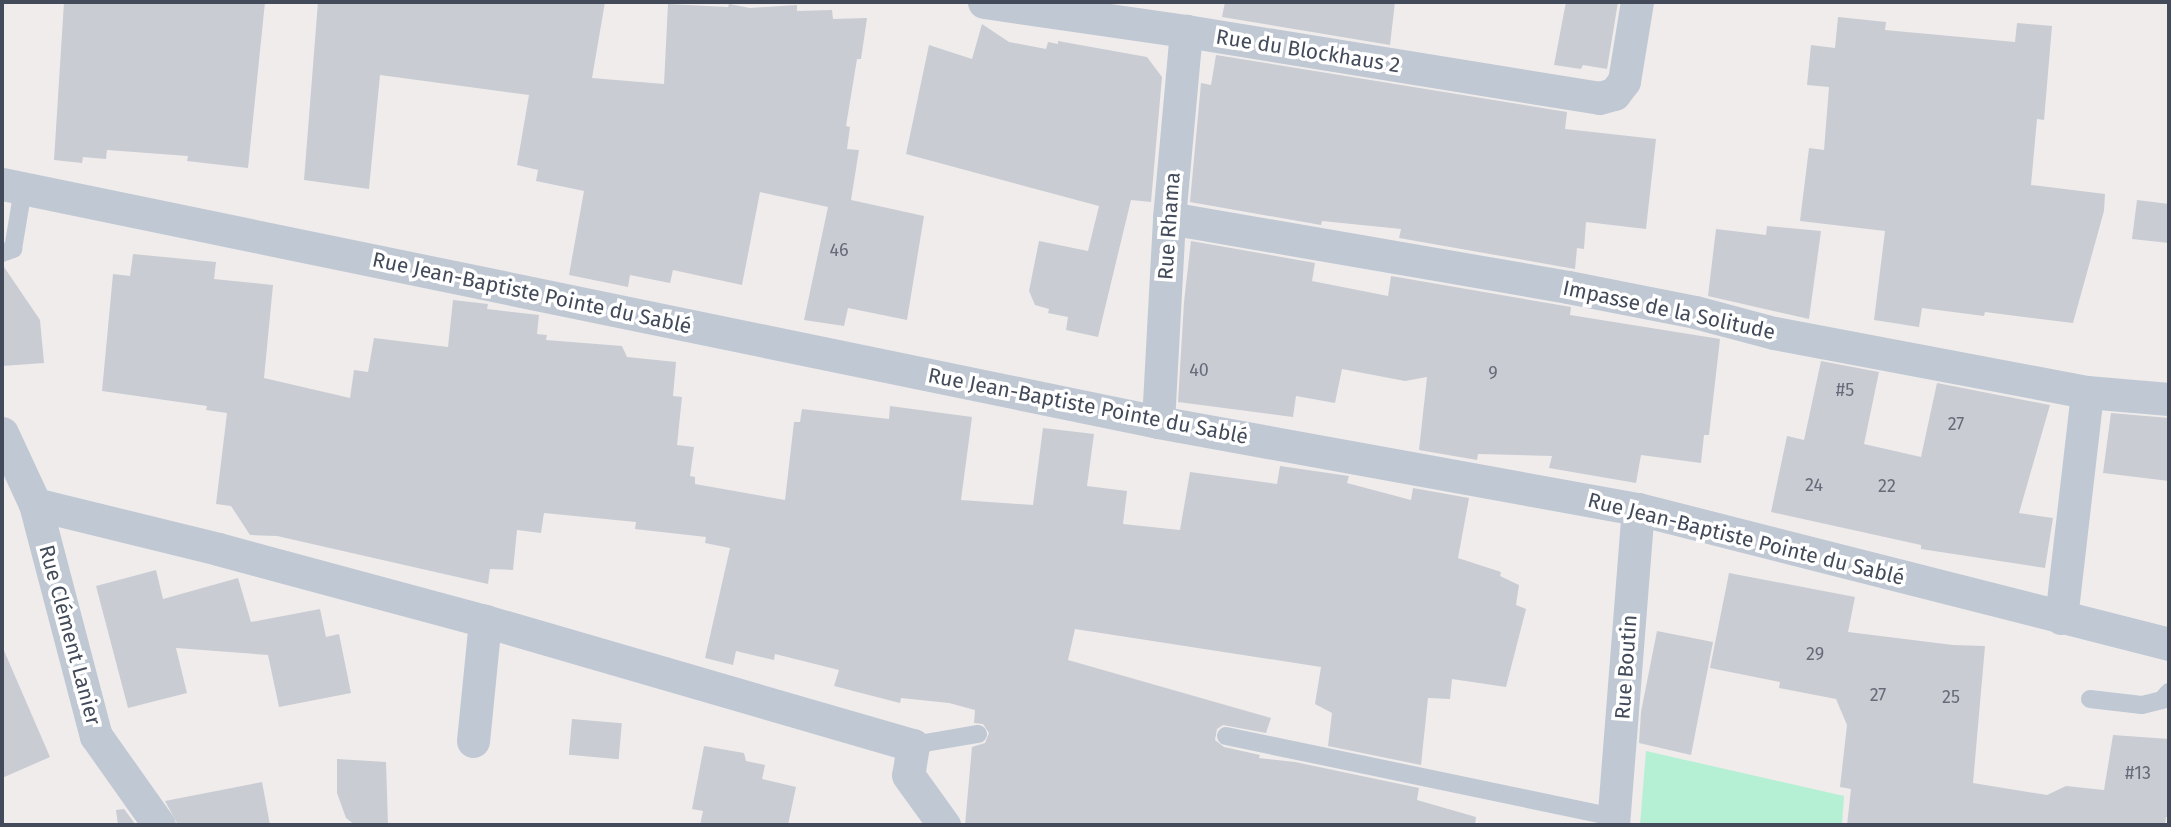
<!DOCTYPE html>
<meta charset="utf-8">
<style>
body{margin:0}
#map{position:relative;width:2171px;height:827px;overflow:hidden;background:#efeceb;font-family:"Fira Sans",sans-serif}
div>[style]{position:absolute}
.green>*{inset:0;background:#b5f0d5}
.building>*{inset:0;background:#caccd4;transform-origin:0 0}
.lane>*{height:18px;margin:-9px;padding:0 9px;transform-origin:9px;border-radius:9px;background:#c0c8d4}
.street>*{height:33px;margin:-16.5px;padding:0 16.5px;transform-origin:16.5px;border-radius:16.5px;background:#c0c8d4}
span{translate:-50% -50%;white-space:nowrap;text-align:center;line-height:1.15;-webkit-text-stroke:7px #fff;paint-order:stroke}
.number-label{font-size:18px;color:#656b78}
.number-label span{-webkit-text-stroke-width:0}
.street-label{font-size:21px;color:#434b5a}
.frame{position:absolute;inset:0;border:4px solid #434b5a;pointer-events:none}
</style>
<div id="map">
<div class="green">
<div style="clip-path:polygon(1646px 751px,1844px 796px,1842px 825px,1640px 825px)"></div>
</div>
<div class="building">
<div style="clip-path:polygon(64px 2px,265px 2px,248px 168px,187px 161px,188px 156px,107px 150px,106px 159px,83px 157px,82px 163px,54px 160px)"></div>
<div style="clip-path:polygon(318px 2px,605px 2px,592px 78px,664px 84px,668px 4px,728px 7px,729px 4px,750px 8px,797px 5px,797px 11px,832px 10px,833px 19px,867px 18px,861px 59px,857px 59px,846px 126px,850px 127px,847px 149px,859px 150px,851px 200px,924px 216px,907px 320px,848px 308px,844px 326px,804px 320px,828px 207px,760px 192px,742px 285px,673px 270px,670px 283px,630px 275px,628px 287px,569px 275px,584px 191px,536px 181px,538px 170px,517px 165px,529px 95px,380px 75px,369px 189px,304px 180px)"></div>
<div style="clip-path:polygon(1225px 2px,1395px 2px,1390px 45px,1222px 17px)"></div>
<div style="clip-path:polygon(1566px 2px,1618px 2px,1607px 69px,1583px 65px,1581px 69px,1554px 65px)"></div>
<div style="clip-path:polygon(1838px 17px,1886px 22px,1885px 30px,2015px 42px,2017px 23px,2052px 26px,2044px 120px,2037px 119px,2031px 185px,2105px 194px,2104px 211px,2073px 323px,1985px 312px,1984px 316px,1922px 308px,1919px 327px,1874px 320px,1885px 231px,1800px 221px,1809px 148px,1824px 150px,1829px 87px,1807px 85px,1811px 45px,1835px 48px)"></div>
<div style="clip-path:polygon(982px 24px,1009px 42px,1046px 49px,1048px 42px,1058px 44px,1058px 41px,1147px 57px,1162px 77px,1151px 202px,1131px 200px,1098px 337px,1066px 330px,1068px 317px,1048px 313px,1049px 309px,1035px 305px,1029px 291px,1039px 241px,1088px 251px,1099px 206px,906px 154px,929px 45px,972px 59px)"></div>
<div style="clip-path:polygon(1216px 55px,1567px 112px,1565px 129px,1656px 139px,1646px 229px,1586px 222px,1584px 249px,1577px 248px,1575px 269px,1399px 238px,1401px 229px,1322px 221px,1321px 225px,1190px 202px,1201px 83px,1211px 85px)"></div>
<div style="clip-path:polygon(2137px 200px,2169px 204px,2169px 243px,2132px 239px)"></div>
<div style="clip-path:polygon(1767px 226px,1821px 231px,1809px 319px,1708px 296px,1716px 229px,1766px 235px)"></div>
<div style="clip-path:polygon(1191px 241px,1315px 263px,1312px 281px,1388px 296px,1391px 276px,1571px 307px,1570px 315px,1720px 339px,1709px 435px,1704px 435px,1701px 463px,1641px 455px,1636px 483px,1549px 468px,1552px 456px,1478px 454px,1477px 460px,1419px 450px,1427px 377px,1405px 381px,1342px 369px,1335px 403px,1296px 396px,1293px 417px,1178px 402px,1184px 302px)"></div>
<div style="clip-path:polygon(133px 254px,216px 262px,214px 279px,273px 285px,264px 378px,350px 398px,354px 370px,368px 372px,374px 338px,448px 347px,453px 300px,488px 304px,487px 309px,539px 315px,537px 334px,547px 335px,546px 340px,622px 346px,627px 357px,676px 362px,673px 396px,682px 397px,677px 445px,694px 447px,690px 476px,695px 477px,695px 484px,785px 500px,794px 422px,800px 422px,802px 409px,889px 419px,890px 406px,972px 417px,961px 500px,1033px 505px,1043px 428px,1094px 434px,1087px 486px,1127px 491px,1123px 524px,1180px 530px,1190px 472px,1277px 484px,1280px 466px,1349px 476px,1347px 483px,1411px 500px,1413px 488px,1469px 498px,1458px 558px,1501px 572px,1500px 576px,1519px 585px,1516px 605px,1526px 609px,1506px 687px,1452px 679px,1450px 699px,1428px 698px,1421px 765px,1328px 746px,1332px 713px,1315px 704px,1321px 667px,1075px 629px,1068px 660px,1271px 718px,1266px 733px,1223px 725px,1217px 729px,1215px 740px,1224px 747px,1260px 755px,1259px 758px,1295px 762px,1419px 788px,1417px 800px,1476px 817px,1475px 825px,965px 825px,972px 747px,985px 743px,989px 733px,983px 724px,974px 723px,975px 710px,949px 703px,901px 698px,900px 703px,834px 686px,839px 670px,775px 654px,774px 660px,736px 651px,733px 665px,705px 658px,730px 548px,705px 543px,706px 537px,635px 529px,636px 522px,544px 513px,541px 533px,517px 530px,513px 570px,490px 569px,488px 584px,277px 536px,250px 535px,231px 506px,216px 504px,227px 413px,206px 410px,207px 406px,102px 391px,113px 274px,130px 276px)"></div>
<div style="clip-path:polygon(2px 264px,40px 320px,44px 363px,2px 366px)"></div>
<div style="clip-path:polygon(1821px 361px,1879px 372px,1864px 444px,1921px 457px,1937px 383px,2050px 405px,2019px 513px,2053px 518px,2045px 568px,1921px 549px,1921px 545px,1771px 512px,1787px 436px,1804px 440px)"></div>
<div style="clip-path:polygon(2111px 413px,2169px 418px,2169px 481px,2103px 473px)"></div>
<div style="clip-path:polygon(156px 570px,163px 599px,238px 578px,251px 622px,320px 609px,326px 637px,339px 634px,351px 693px,279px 707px,268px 655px,176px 648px,187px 693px,128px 708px,96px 586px)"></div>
<div style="clip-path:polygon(1729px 573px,1855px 597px,1848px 632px,1953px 645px,1985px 646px,1973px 783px,2047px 795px,2066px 786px,2104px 790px,2113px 735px,2169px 739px,2169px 817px,2166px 817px,2165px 825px,1847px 825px,1851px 789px,1840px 787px,1847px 725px,1836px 699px,1779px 688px,1780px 682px,1710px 668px)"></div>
<div style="clip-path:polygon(1657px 631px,1713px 642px,1691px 755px,1639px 743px,1641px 712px)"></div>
<div style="clip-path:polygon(2px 646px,50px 757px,2px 778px)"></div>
<div style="left:572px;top:719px;width:50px;height:36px;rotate:5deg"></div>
<div style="clip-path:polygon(704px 746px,744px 753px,746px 761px,765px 765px,762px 779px,796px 787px,788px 825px,700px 825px,703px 811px,692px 809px)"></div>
<div style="clip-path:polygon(337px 759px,386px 762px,388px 825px,355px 825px,346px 818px,337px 793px)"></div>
<div style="clip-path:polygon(262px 782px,270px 825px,178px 825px,165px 801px)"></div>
<div style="clip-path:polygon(124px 809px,136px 825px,118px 825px,116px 810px)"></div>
</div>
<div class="lane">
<div style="left:2px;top:253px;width:12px;rotate:-20deg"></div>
<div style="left:13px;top:249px;width:61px;rotate:-80.5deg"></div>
<div style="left:2090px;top:699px;width:52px;rotate:6.6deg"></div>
<div style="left:2142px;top:705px;width:21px;rotate:-14deg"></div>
<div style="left:2162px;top:700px;width:11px;rotate:-49deg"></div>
<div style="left:1226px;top:736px;width:396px;rotate:11.8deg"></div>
<div style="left:913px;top:745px;width:66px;rotate:-9.6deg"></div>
</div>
<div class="street">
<div style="left:984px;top:2px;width:204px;rotate:8.2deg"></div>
<div style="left:1186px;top:31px;width:418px;rotate:9.2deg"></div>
<div style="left:1599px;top:98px;width:16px;rotate:-15deg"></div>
<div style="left:1614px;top:94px;width:16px;rotate:-52deg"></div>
<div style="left:1624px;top:81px;width:80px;rotate:-80.7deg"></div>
<div style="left:2px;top:184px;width:1180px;rotate:11.63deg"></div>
<div style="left:1158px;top:422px;width:488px;rotate:10.3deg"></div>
<div style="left:1638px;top:509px;width:548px;rotate:14.26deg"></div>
<div style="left:1169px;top:218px;width:405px;rotate:9.8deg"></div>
<div style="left:1568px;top:287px;width:129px;rotate:11.1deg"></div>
<div style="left:1695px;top:312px;width:82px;rotate:14.9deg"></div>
<div style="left:1774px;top:333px;width:319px;rotate:10.7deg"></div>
<div style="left:2087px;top:392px;width:82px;rotate:4.9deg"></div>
<div style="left:1158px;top:422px;width:204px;rotate:-86.9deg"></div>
<div style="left:1169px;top:218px;width:188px;rotate:-84.8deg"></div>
<div style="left:2px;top:433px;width:78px;rotate:65.1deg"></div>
<div style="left:35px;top:504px;width:240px;rotate:75.3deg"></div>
<div style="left:96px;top:736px;width:109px;rotate:54.7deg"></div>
<div style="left:35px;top:504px;width:188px;rotate:13.8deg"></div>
<div style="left:218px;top:549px;width:277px;rotate:15.1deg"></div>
<div style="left:485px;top:621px;width:446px;rotate:16.2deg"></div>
<div style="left:913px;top:745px;width:30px;rotate:99deg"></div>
<div style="left:908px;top:775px;width:62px;rotate:54.2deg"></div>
<div style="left:2061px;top:618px;width:227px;rotate:-83.4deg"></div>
<div style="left:473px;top:741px;width:121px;rotate:-84.3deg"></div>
<div style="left:1613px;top:825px;width:317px;rotate:-85.5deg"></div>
</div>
<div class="number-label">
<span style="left:839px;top:250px">46</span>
<span style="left:1199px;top:370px">40</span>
<span style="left:1493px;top:373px">9</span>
<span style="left:1845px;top:390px">#5</span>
<span style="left:1956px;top:424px">27</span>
<span style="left:1814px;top:485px">24</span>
<span style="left:1887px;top:486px">22</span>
<span style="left:1815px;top:654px">29</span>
<span style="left:1878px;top:695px">27</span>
<span style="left:1951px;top:697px">25</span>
<span style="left:2138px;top:773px">#13</span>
</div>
<div class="street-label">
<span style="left:1308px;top:51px;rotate:9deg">Rue du Blockhaus 2</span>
<span style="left:1169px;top:226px;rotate:-86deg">Rue Rhama</span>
<span style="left:532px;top:293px;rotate:12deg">Rue Jean-Baptiste Pointe du Sablé</span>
<span style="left:1669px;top:310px;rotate:12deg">Impasse de la Solitude</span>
<span style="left:1088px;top:406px;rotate:11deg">Rue Jean-Baptiste Pointe du Sablé</span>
<span style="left:1746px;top:539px;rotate:14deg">Rue Jean-Baptiste Pointe du Sablé</span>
<span style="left:70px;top:635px;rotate:75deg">Rue Clément Lanier</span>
<span style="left:1626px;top:667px;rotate:-86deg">Rue Boutin</span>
</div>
<div class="frame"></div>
</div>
